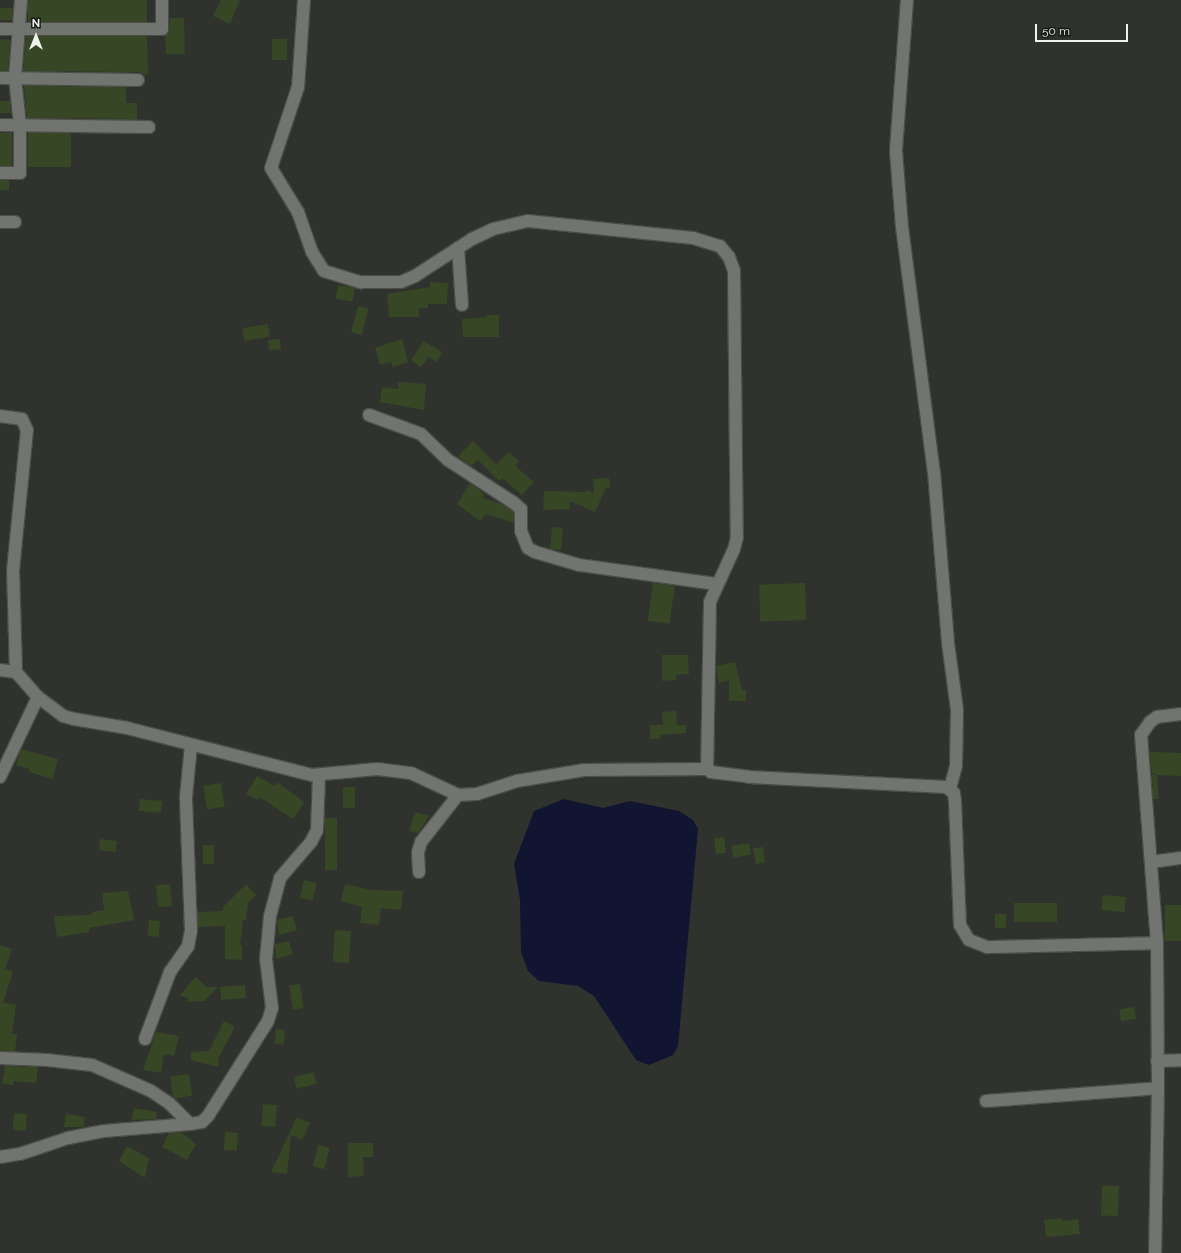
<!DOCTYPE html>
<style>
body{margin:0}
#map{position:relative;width:1181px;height:1253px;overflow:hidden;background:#2f322d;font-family:Raleway,sans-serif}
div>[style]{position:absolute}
.water>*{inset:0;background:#111531}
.building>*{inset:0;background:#374726;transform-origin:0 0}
.roads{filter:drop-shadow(1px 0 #4b4e49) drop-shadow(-1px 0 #4b4e49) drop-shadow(0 1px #4b4e49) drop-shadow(0 -1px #4b4e49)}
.minor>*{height:12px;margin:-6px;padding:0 6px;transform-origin:6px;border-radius:6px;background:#72756f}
span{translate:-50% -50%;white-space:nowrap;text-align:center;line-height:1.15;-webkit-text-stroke:3px #181a17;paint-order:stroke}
.north{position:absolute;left:16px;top:16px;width:40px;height:40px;-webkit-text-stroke:3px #181a17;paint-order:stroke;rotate:0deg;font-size:11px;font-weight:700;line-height:16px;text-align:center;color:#f0f2ee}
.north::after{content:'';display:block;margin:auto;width:14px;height:18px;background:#f0f2ee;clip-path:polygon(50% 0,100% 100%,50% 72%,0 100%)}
.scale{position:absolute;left:1035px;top:24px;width:93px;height:18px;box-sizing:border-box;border:2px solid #f0f2ee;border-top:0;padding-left:5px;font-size:12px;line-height:14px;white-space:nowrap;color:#f0f2ee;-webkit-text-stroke:3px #181a17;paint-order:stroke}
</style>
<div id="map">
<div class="water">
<div style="clip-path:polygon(564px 799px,603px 808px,630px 801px,679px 811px,693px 820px,698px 829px,678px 1046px,673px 1055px,649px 1065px,636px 1060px,594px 996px,578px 986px,539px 981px,528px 971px,521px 952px,520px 900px,514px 864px,534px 811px)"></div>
</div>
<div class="building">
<div style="left:28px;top:0;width:119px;height:22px"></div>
<div style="clip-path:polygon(221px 0,240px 0,230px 24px,213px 16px)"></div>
<div style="left:0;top:8px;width:13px;height:12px"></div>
<div style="clip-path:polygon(170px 18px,184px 18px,185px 54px,166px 54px,165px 36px,169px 29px)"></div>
<div style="clip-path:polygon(26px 36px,147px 36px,148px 75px,138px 72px,23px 71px)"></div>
<div style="clip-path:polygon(0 39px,10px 40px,8px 71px,0 71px)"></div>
<div style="left:272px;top:39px;width:15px;height:21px"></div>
<div style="clip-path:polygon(24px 86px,126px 87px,126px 103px,137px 103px,137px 119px,27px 118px)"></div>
<div style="left:0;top:101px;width:10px;height:12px"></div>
<div style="left:0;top:133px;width:12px;height:33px"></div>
<div style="left:28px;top:133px;width:43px;height:34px"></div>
<div style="left:0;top:180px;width:9px;height:10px"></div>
<div style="clip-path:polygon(430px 282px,448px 283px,447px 304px,428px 304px,428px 308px,419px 308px,419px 317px,389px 317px,387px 294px,430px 287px)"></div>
<div style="left:338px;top:285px;width:17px;height:14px;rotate:10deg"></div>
<div style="left:358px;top:306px;width:11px;height:27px;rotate:15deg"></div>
<div style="clip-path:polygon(487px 315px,499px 315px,499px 337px,463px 337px,462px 319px,487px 317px)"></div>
<div style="left:268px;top:324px;width:13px;height:26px;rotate:81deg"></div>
<div style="left:280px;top:339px;width:10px;height:12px;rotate:84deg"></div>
<div style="clip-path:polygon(402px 339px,408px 362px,393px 367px,391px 362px,380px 365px,375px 348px)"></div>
<div style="clip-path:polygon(424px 341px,442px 352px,437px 362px,429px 357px,421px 367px,411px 360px)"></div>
<div style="clip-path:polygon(397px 382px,426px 384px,424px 410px,380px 402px,382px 387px,399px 389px)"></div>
<div style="clip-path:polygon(473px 441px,496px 464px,509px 452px,519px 461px,515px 466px,534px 482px,522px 495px,502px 478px,499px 481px,478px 460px,471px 466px,464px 461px,458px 456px)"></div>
<div style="clip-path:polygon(609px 478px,610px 488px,606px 488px,595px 512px,570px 501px,570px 509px,543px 510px,544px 491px,585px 492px,586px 490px,594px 493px,593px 479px)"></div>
<div style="clip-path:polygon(470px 483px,480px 490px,484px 496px,482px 498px,502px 504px,514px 512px,514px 523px,486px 514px,480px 521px,457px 504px)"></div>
<div style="left:552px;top:527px;width:11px;height:22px;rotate:5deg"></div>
<div style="left:653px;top:583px;width:22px;height:38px;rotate:8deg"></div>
<div style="left:805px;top:583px;width:37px;height:46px;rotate:88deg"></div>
<div style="clip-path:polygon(662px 655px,688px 655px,689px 674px,676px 675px,676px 680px,662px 681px)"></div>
<div style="clip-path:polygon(735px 662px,742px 690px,746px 690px,746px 701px,729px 701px,729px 680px,719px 683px,716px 666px)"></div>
<div style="clip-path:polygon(676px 711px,677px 725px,686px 725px,686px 733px,660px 735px,660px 739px,650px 739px,650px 725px,663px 725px,662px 712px)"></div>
<div style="clip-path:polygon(21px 749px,58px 759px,53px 779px,29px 772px,30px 769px,16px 765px)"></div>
<div style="clip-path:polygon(1150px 752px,1181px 753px,1181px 776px,1157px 775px,1159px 799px,1153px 799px,1152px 775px,1157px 775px,1152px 774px)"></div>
<div style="clip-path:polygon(257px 776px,275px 786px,277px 782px,304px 802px,293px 819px,260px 797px,258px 800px,246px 794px)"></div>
<div style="left:221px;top:783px;width:24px;height:18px;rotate:81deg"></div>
<div style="left:343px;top:787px;width:12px;height:21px"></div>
<div style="left:140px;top:799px;width:22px;height:12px;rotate:5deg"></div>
<div style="clip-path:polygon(415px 812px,429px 816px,418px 833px,409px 831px)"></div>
<div style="left:325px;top:818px;width:12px;height:52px"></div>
<div style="left:724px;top:837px;width:16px;height:10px;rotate:83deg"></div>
<div style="left:100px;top:839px;width:17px;height:11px;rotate:7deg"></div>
<div style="left:749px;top:843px;width:12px;height:18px;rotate:81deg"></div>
<div style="left:203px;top:845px;width:11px;height:19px"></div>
<div style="clip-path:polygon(763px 847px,765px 862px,756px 864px,753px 848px)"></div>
<div style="left:304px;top:880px;width:13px;height:18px;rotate:13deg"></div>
<div style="left:170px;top:884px;width:22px;height:14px;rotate:85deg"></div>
<div style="clip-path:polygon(246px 884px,256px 895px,248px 903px,246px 920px,243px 920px,240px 945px,242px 945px,242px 960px,225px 959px,225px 926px,198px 927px,198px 912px,223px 911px,223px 907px)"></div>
<div style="clip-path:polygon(345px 884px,370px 890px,403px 891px,401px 910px,381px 908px,379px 925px,360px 923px,362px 907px,341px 901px)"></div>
<div style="clip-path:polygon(128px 891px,134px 920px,89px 928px,90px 932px,57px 937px,54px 916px,92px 915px,91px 912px,104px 910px,102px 893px)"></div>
<div style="left:1103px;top:895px;width:23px;height:15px;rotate:5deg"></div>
<div style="left:1014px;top:903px;width:43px;height:19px"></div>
<div style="left:1165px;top:905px;width:16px;height:36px"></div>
<div style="left:995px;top:914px;width:11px;height:14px"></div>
<div style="clip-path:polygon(293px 916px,297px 930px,279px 935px,277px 920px)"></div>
<div style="left:149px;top:920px;width:11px;height:16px;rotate:5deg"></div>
<div style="left:335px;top:930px;width:16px;height:32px;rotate:4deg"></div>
<div style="clip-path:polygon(289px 941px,293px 954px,276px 959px,275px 944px)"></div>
<div style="clip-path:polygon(0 945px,12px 949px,5px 969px,13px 971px,3px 1003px,16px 1004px,12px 1034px,17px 1034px,15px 1051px,0 1051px)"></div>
<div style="clip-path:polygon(196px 977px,207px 987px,218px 987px,204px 1001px,188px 1002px,188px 997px,179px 996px)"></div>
<div style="left:300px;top:984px;width:24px;height:11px;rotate:81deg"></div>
<div style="left:245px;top:985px;width:13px;height:25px;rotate:86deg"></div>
<div style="left:1134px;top:1007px;width:12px;height:15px;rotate:81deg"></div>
<div style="clip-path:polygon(224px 1021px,235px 1027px,218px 1059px,219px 1067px,191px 1060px,191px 1052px,209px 1051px)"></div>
<div style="left:276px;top:1029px;width:9px;height:15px;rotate:6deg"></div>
<div style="clip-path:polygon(156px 1032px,179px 1036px,174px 1056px,164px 1054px,161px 1073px,143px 1070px)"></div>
<div style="clip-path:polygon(5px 1066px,38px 1067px,36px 1083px,14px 1081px,14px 1085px,2px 1084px)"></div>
<div style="left:314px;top:1072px;width:12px;height:21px;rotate:76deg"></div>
<div style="left:189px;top:1074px;width:22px;height:19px;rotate:82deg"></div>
<div style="left:263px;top:1104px;width:14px;height:22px;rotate:4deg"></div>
<div style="clip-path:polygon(134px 1108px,157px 1112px,156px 1119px,132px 1120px)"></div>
<div style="left:14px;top:1113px;width:13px;height:17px;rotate:4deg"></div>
<div style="clip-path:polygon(66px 1114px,85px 1117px,83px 1127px,64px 1127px)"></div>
<div style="clip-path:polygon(297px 1117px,310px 1123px,302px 1140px,291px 1135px,287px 1174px,271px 1172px)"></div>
<div style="clip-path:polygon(181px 1132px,196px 1144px,187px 1160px,162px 1147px,169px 1133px)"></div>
<div style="left:225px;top:1132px;width:13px;height:18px;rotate:4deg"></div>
<div style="clip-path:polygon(348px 1143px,373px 1143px,373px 1157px,363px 1157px,364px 1176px,348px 1177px)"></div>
<div style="left:318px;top:1145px;width:12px;height:22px;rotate:14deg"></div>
<div style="clip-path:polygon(127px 1146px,149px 1158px,145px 1178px,119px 1161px)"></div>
<div style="left:1119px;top:1186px;width:30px;height:17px;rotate:92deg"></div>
<div style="clip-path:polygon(1061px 1218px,1062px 1221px,1078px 1219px,1080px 1234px,1046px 1237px,1044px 1220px)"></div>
</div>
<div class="roads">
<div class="minor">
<div style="left:304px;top:0;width:87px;rotate:93.9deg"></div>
<div style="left:298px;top:87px;width:85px;rotate:108.4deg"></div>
<div style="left:271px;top:168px;width:52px;rotate:58.5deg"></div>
<div style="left:298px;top:212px;width:42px;rotate:70.7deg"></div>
<div style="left:312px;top:252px;width:22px;rotate:58deg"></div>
<div style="left:324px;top:271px;width:39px;rotate:17deg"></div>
<div style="left:361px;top:282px;width:40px"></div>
<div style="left:401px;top:282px;width:15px;rotate:-23deg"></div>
<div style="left:415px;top:276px;width:68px;rotate:-33deg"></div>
<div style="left:472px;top:239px;width:23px;rotate:-25deg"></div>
<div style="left:493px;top:229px;width:36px;rotate:-13deg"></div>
<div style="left:528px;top:221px;width:166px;rotate:5.9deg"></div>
<div style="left:693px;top:238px;width:28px;rotate:17deg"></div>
<div style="left:720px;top:246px;width:14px;rotate:51deg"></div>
<div style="left:729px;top:257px;width:15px;rotate:70deg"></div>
<div style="left:734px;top:271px;width:266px;rotate:89.4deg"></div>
<div style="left:737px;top:537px;width:12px;rotate:104deg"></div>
<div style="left:734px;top:549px;width:58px;rotate:114.4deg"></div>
<div style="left:710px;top:602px;width:167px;rotate:91deg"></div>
<div style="left:907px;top:0;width:151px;rotate:94.2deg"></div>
<div style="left:896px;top:151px;width:76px;rotate:85.5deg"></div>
<div style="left:902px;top:227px;width:247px;rotate:82.6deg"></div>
<div style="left:934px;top:472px;width:172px;rotate:85.3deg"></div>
<div style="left:948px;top:643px;width:68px;rotate:82.3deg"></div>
<div style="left:957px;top:710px;width:56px;rotate:91deg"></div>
<div style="left:956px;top:766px;width:24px;rotate:105deg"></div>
<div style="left:0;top:29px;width:162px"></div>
<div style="left:162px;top:29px;width:29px;rotate:-90deg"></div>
<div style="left:0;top:78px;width:138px;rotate:0.8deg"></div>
<div style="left:0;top:125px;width:149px;rotate:0.8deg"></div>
<div style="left:0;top:173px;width:20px"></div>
<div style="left:20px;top:173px;width:48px;rotate:-90deg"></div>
<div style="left:20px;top:125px;width:47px;rotate:-96.1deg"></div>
<div style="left:15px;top:78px;width:78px;rotate:-85.6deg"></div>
<div style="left:0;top:222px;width:15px"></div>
<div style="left:458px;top:248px;width:57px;rotate:86deg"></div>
<div style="left:369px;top:415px;width:55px;rotate:20.1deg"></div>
<div style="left:421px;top:434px;width:37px;rotate:44deg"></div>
<div style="left:448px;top:460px;width:79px;rotate:33.1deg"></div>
<div style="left:514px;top:503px;width:9px;rotate:41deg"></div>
<div style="left:521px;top:509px;width:22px;rotate:90deg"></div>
<div style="left:521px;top:531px;width:18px;rotate:68deg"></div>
<div style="left:528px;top:548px;width:8px;rotate:30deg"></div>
<div style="left:535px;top:552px;width:46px;rotate:16.5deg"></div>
<div style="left:579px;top:565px;width:138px;rotate:7.9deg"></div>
<div style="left:0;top:416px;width:22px;rotate:8deg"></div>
<div style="left:22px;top:419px;width:12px;rotate:66deg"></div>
<div style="left:27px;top:430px;width:141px;rotate:95.7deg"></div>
<div style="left:13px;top:570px;width:102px;rotate:88.3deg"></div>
<div style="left:0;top:670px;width:16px;rotate:7deg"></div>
<div style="left:16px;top:672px;width:33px;rotate:49deg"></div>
<div style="left:38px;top:697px;width:31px;rotate:37deg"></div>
<div style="left:63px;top:716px;width:11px;rotate:15deg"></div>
<div style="left:74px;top:719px;width:54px;rotate:9.6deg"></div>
<div style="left:127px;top:728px;width:191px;rotate:14.3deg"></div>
<div style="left:312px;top:775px;width:65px;rotate:-5.3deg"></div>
<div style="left:377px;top:769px;width:34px;rotate:7deg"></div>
<div style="left:411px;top:773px;width:52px;rotate:25.1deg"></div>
<div style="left:458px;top:795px;width:19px;rotate:-3deg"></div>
<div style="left:477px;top:794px;width:42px;rotate:-18deg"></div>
<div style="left:517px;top:781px;width:68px;rotate:-9.3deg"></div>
<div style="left:584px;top:770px;width:123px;rotate:-0.5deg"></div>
<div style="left:707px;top:769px;width:5px;rotate:37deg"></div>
<div style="left:711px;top:772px;width:38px;rotate:7deg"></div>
<div style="left:749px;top:777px;width:197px;rotate:2.9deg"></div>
<div style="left:946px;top:787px;width:10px;rotate:37deg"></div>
<div style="left:954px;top:793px;width:8px;rotate:83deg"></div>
<div style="left:955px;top:801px;width:124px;rotate:87.7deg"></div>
<div style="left:960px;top:925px;width:17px;rotate:59deg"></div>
<div style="left:969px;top:940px;width:19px;rotate:21deg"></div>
<div style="left:987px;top:947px;width:170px;rotate:-1.3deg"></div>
<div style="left:1157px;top:943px;width:145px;rotate:89.6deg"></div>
<div style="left:1158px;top:1088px;width:165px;rotate:91deg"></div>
<div style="left:0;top:777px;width:89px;rotate:-64.6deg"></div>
<div style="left:1151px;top:862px;width:30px;rotate:-8deg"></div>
<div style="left:419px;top:872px;width:20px;rotate:-93deg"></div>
<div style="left:418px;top:852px;width:10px;rotate:-73deg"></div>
<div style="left:421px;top:842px;width:60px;rotate:-51.8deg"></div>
<div style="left:1157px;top:943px;width:209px;rotate:-94.4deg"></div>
<div style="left:1141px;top:735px;width:16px;rotate:-55deg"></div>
<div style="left:1150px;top:722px;width:9px;rotate:-36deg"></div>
<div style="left:1157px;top:717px;width:24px;rotate:-7deg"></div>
<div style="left:145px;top:1039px;width:72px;rotate:-69.5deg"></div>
<div style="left:170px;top:972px;width:32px;rotate:-55deg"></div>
<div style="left:188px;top:946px;width:16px;rotate:-79deg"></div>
<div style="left:191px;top:930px;width:133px;rotate:-92.2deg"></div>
<div style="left:186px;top:797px;width:52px;rotate:-84.5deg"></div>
<div style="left:0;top:1058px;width:47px;rotate:2.4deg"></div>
<div style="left:47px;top:1060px;width:45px;rotate:6.3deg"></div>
<div style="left:92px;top:1065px;width:64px;rotate:23.8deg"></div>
<div style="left:151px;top:1091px;width:23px;rotate:34deg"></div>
<div style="left:170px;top:1104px;width:28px;rotate:45deg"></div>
<div style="left:1157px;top:1061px;width:24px;rotate:-2deg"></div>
<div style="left:986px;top:1101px;width:172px;rotate:-4.3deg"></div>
<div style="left:0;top:1157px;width:20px;rotate:-9deg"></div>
<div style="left:20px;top:1154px;width:51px;rotate:-18.4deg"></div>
<div style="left:68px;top:1138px;width:37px;rotate:-11deg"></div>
<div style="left:104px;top:1131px;width:86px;rotate:-4.7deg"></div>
<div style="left:190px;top:1124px;width:12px;rotate:-9deg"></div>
<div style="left:202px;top:1122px;width:8px;rotate:-45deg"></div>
<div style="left:208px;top:1116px;width:112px;rotate:-57.7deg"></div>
<div style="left:268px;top:1021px;width:14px;rotate:-73deg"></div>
<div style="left:272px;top:1008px;width:49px;rotate:-97deg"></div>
<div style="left:266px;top:959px;width:43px;rotate:-84.7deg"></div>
<div style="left:270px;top:916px;width:39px;rotate:-75deg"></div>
<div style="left:280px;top:878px;width:48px;rotate:-49.3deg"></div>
<div style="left:311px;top:842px;width:13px;rotate:-63deg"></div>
<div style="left:317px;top:830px;width:54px;rotate:-87.9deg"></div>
</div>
</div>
<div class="north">N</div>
<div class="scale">50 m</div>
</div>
